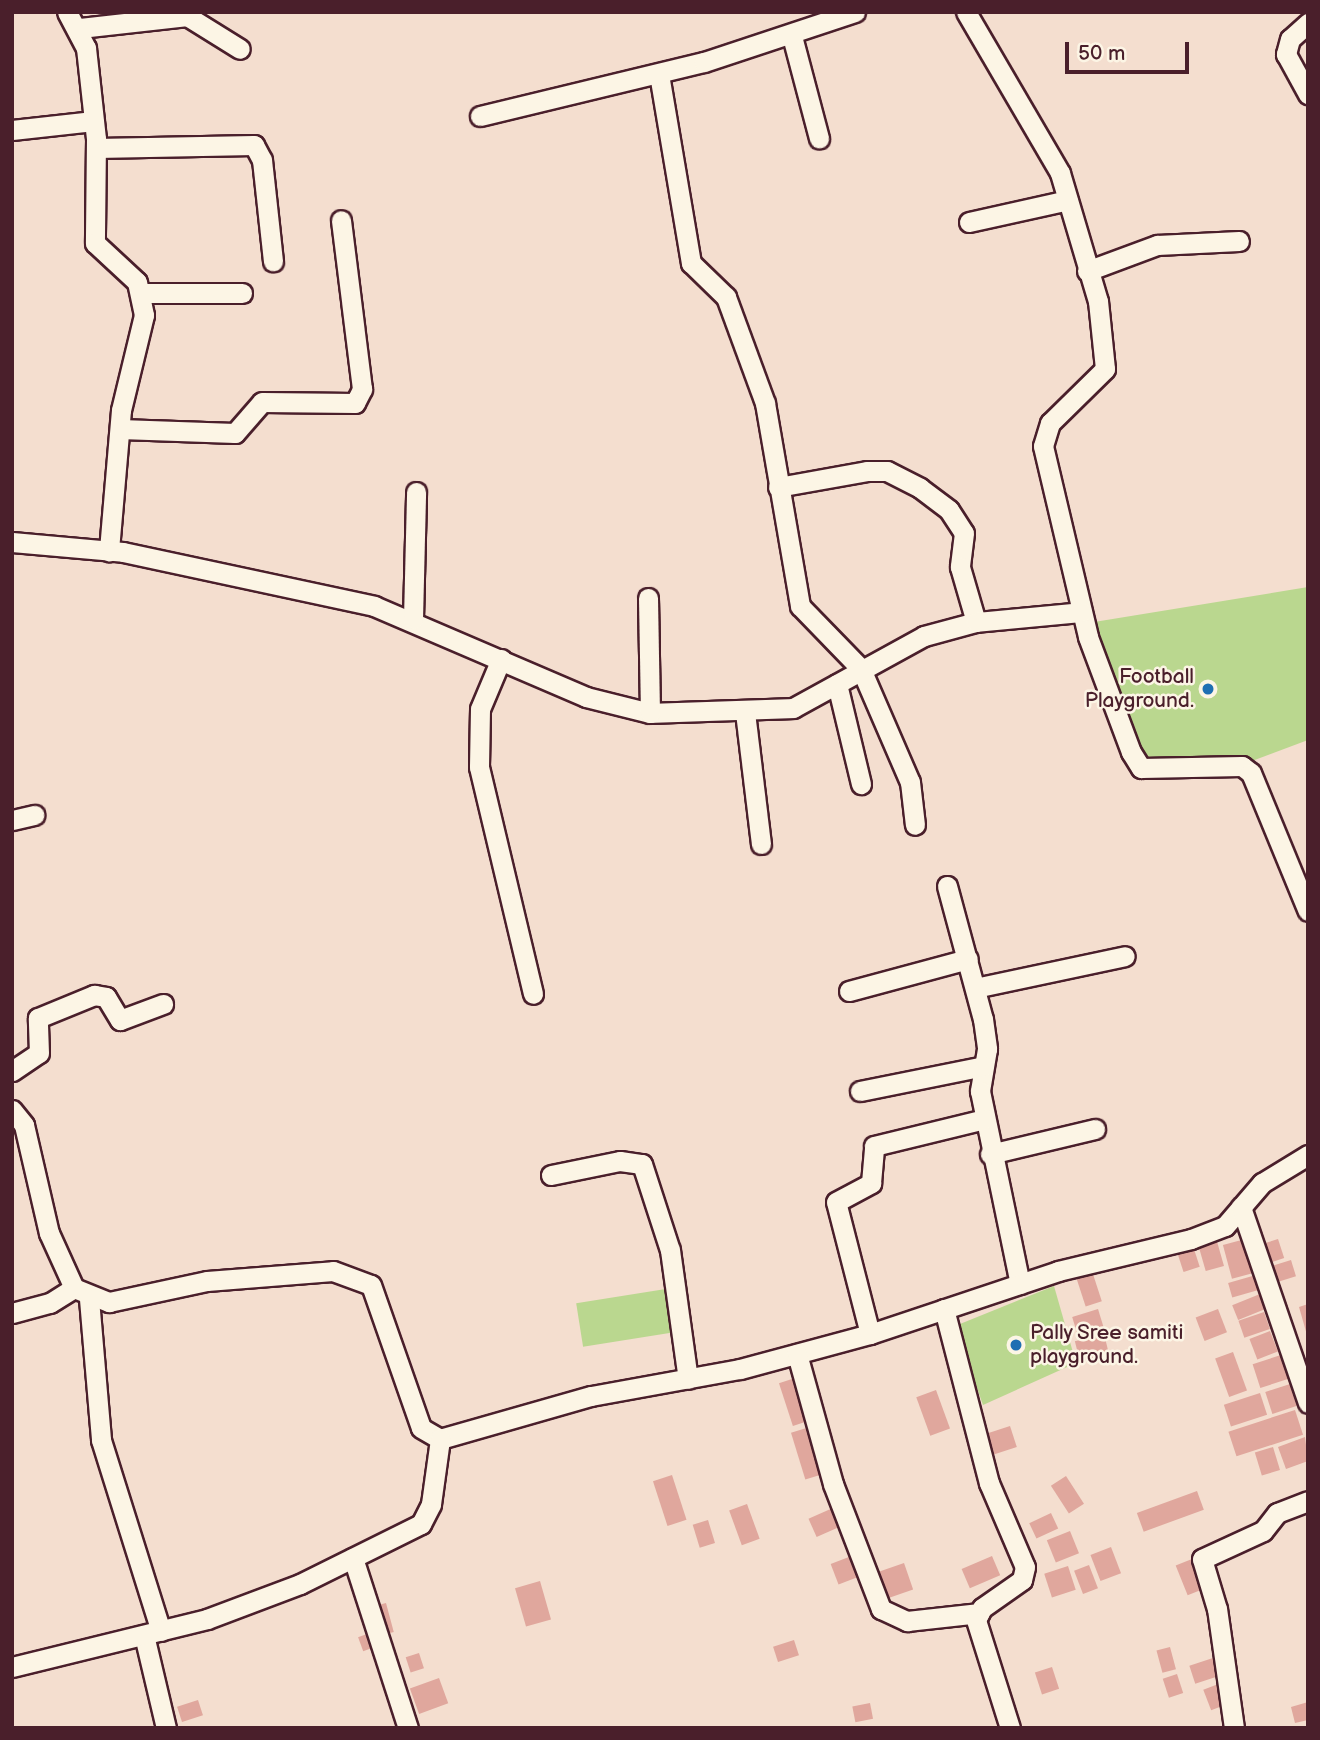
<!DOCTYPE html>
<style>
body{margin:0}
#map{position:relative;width:1320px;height:1740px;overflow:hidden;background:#f4decf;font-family:"Balsamiq Sans",sans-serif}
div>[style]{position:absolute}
.green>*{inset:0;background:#bad78f;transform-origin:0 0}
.building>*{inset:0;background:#e0a79d;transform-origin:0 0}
.roads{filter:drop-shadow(2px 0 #4a1f2b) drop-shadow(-2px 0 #4a1f2b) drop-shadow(0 2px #4a1f2b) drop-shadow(0 -2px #4a1f2b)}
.minor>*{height:19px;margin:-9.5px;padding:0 9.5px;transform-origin:9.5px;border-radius:9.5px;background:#fcf5e5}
.dots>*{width:19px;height:19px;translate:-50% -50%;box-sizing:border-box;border:4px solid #fcf5e5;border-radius:50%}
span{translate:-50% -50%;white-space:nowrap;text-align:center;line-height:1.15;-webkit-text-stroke:5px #fcf5e5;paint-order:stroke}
.poi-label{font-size:21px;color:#4a1f2b}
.right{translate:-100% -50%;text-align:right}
.left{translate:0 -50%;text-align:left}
.frame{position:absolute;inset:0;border:14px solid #4a1f2b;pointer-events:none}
.scale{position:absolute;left:1065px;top:42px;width:124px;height:32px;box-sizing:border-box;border:4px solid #4a1f2b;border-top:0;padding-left:9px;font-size:21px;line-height:24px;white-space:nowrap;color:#4a1f2b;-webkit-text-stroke:5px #fcf5e5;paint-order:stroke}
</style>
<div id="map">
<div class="green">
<div style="clip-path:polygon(1308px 587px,1308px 740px,1244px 764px,1141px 768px,1088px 623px)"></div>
<div style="clip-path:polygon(1054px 1286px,1076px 1363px,983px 1405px,955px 1326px)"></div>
<div style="left:672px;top:1288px;width:44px;height:97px;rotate:81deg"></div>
</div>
<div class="building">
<div style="left:1216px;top:1238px;width:29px;height:19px;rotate:74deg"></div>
<div style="left:1249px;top:1238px;width:35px;height:27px;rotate:75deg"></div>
<div style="left:1278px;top:1239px;width:20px;height:19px;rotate:72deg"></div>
<div style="left:1192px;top:1243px;width:25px;height:17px;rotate:72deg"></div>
<div style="left:1291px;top:1260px;width:17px;height:21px;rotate:73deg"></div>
<div style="left:1091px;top:1268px;width:35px;height:17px;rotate:72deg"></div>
<div style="left:1256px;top:1275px;width:15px;height:29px;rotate:74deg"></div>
<div style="left:1260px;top:1294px;width:16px;height:30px;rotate:68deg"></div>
<div style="clip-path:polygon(1308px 1304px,1308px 1335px,1307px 1335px,1299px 1307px)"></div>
<div style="left:1098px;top:1309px;width:21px;height:27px;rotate:73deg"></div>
<div style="left:1218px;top:1309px;width:25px;height:24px;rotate:69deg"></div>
<div style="left:1264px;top:1312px;width:18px;height:27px;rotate:71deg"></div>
<div style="left:1270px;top:1331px;width:22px;height:22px;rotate:69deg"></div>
<div style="left:1104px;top:1334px;width:21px;height:30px;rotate:76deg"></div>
<div style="left:1233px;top:1352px;width:41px;height:19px;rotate:70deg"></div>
<div style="left:1284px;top:1354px;width:25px;height:33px;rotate:72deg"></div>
<div style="left:798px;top:1377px;width:45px;height:20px;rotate:72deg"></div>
<div style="left:1290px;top:1384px;width:23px;height:26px;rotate:72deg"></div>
<div style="left:936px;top:1390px;width:41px;height:21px;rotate:70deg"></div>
<div style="left:1260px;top:1393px;width:23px;height:38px;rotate:72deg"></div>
<div style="left:1295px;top:1410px;width:26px;height:70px;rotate:72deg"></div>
<div style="left:813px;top:1426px;width:49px;height:23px;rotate:73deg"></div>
<div style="left:1010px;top:1426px;width:22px;height:25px;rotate:72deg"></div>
<div style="clip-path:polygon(1305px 1437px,1308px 1461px,1286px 1469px,1278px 1447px)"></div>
<div style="left:1273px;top:1447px;width:24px;height:19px;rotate:73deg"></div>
<div style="left:672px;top:1475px;width:47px;height:20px;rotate:72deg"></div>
<div style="left:1066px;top:1476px;width:33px;height:18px;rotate:57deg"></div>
<div style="left:1197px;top:1491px;width:20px;height:64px;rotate:70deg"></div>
<div style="left:747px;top:1504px;width:37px;height:19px;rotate:70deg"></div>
<div style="left:835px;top:1507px;width:20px;height:29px;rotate:66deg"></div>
<div style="left:1051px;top:1513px;width:17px;height:24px;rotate:65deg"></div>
<div style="left:708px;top:1520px;width:24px;height:16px;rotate:73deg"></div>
<div style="left:1070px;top:1531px;width:24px;height:25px;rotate:68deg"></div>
<div style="left:1111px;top:1547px;width:28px;height:22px;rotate:69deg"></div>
<div style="left:854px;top:1555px;width:22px;height:25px;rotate:69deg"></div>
<div style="left:992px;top:1556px;width:21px;height:33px;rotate:67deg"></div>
<div style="left:1197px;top:1557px;width:32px;height:23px;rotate:68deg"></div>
<div style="left:904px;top:1563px;width:28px;height:32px;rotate:71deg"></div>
<div style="left:1089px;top:1565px;width:25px;height:16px;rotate:69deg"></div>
<div style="left:1068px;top:1566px;width:25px;height:25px;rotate:72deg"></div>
<div style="left:540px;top:1581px;width:40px;height:26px;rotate:74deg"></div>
<div style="left:386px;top:1603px;width:30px;height:11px;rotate:75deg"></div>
<div style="left:375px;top:1631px;width:15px;height:18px;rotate:70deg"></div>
<div style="left:794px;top:1640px;width:16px;height:22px;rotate:72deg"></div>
<div style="left:1170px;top:1647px;width:23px;height:14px;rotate:75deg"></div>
<div style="left:419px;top:1653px;width:16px;height:14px;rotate:72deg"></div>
<div style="left:1216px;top:1657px;width:19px;height:28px;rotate:72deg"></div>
<div style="left:1052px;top:1667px;width:23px;height:18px;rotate:72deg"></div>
<div style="left:1177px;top:1674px;width:20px;height:15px;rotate:72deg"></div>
<div style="left:439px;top:1678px;width:27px;height:31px;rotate:70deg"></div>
<div style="left:1221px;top:1683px;width:22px;height:19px;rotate:69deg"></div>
<div style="left:198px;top:1700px;width:16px;height:22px;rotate:72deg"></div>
<div style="clip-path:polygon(1308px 1702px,1308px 1720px,1295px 1723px,1291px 1707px)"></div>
<div style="left:870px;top:1703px;width:16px;height:18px;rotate:79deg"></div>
</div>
<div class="roads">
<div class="minor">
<div style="left:67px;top:12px;width:41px;rotate:62.2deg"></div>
<div style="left:86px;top:48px;width:92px;rotate:83.7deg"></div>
<div style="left:96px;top:139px;width:104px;rotate:90.6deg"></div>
<div style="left:95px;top:243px;width:57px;rotate:42.9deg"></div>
<div style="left:137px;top:282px;width:34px;rotate:78deg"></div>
<div style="left:144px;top:315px;width:98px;rotate:103.6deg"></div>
<div style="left:121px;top:410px;width:142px;rotate:94.9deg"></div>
<div style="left:966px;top:12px;width:186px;rotate:59.7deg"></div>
<div style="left:1060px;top:173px;width:134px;rotate:73.5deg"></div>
<div style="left:1098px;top:301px;width:68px;rotate:84.1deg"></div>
<div style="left:1105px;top:369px;width:77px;rotate:135.5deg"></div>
<div style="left:1050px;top:423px;width:24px;rotate:107deg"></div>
<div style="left:1043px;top:446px;width:196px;rotate:76.7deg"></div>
<div style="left:1088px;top:637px;width:123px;rotate:69.5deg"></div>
<div style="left:1131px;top:752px;width:19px;rotate:58deg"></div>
<div style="left:1141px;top:768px;width:101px;rotate:-1.1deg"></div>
<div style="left:1242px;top:766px;width:11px;rotate:38deg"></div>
<div style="left:1251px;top:773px;width:149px;rotate:67.6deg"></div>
<div style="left:1308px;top:23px;width:24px;rotate:138deg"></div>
<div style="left:1290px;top:39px;width:16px;rotate:105deg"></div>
<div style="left:1286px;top:54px;width:46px;rotate:61.2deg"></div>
<div style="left:80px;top:28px;width:108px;rotate:-6.4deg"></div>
<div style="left:187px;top:16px;width:62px;rotate:31.9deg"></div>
<div style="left:792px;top:36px;width:106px;rotate:75.2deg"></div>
<div style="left:659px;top:74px;width:192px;rotate:80.4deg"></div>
<div style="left:691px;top:263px;width:49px;rotate:44.2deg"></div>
<div style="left:726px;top:297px;width:113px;rotate:69.8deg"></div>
<div style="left:765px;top:403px;width:206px;rotate:80.2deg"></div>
<div style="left:800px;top:606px;width:88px;rotate:45.9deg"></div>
<div style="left:861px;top:669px;width:123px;rotate:66.6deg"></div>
<div style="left:910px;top:782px;width:43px;rotate:83.4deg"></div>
<div style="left:480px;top:116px;width:230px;rotate:-13.6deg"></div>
<div style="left:704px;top:62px;width:159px;rotate:-18.3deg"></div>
<div style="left:12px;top:130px;width:82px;rotate:-6.3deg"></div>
<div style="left:96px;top:148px;width:158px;rotate:-1.1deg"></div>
<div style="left:254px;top:145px;width:17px;rotate:62deg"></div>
<div style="left:262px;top:160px;width:102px;rotate:83.8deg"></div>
<div style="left:969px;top:222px;width:101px;rotate:-12.5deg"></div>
<div style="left:1087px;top:271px;width:75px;rotate:-20.4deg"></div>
<div style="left:1157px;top:245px;width:82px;rotate:-2.8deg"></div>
<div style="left:140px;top:293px;width:102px"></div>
<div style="left:120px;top:429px;width:115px;rotate:2deg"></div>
<div style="left:235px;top:433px;width:41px;rotate:-48.9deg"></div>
<div style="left:262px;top:402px;width:93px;rotate:0.6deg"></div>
<div style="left:355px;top:403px;width:16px;rotate:-63deg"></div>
<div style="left:362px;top:389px;width:170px;rotate:-97.1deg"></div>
<div style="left:778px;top:487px;width:90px;rotate:-10.2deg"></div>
<div style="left:867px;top:471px;width:20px"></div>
<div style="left:887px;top:471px;width:37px;rotate:27deg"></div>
<div style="left:920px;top:488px;width:36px;rotate:37deg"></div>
<div style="left:949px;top:510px;width:27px;rotate:57deg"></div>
<div style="left:964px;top:533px;width:34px;rotate:97deg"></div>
<div style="left:960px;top:567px;width:57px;rotate:73.8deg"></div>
<div style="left:12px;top:542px;width:111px;rotate:5.1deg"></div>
<div style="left:123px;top:552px;width:257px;rotate:12.1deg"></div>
<div style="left:374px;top:606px;width:231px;rotate:23.2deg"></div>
<div style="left:586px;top:697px;width:66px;rotate:14deg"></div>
<div style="left:650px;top:713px;width:143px;rotate:-2deg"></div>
<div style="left:793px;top:708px;width:149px;rotate:-28.8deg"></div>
<div style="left:924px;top:636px;width:54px;rotate:-15.1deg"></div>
<div style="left:976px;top:622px;width:106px;rotate:-5.4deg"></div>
<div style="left:648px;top:598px;width:115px;rotate:89deg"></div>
<div style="left:413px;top:619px;width:127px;rotate:-88.6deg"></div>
<div style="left:501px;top:659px;width:54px;rotate:112.8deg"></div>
<div style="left:480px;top:709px;width:58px;rotate:91deg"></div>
<div style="left:479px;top:767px;width:233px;rotate:76.6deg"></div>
<div style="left:837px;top:684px;width:103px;rotate:76.5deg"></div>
<div style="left:745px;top:712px;width:133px;rotate:83.1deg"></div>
<div style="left:12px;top:820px;width:23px;rotate:-13deg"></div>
<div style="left:947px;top:886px;width:138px;rotate:74.9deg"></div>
<div style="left:983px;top:1019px;width:30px;rotate:82deg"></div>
<div style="left:987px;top:1049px;width:43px;rotate:99.5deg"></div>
<div style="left:980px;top:1091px;width:197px;rotate:78.3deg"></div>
<div style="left:975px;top:988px;width:153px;rotate:-12deg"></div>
<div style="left:849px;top:991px;width:123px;rotate:-15.1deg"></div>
<div style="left:12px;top:1071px;width:32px;rotate:-34deg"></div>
<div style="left:39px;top:1053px;width:35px;rotate:-92deg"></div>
<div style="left:38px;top:1018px;width:61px;rotate:-22.3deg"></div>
<div style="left:94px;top:995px;width:12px;rotate:9deg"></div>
<div style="left:106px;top:997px;width:27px;rotate:59deg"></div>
<div style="left:120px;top:1020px;width:46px;rotate:-20.4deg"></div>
<div style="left:860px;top:1091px;width:126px;rotate:-11.4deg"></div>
<div style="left:12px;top:1110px;width:19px;rotate:51deg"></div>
<div style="left:24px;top:1125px;width:111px;rotate:77deg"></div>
<div style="left:49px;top:1233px;width:60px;rotate:65.6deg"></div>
<div style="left:74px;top:1288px;width:38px;rotate:22deg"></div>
<div style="left:109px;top:1302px;width:100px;rotate:-12.1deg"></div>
<div style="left:207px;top:1281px;width:126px;rotate:-4.5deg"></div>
<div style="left:333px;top:1271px;width:40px;rotate:20.2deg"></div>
<div style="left:371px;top:1285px;width:151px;rotate:70.7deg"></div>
<div style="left:421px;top:1428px;width:22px;rotate:30deg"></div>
<div style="left:440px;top:1439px;width:157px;rotate:-15.9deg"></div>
<div style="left:591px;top:1396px;width:151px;rotate:-10.3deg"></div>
<div style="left:740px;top:1369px;width:135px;rotate:-15.1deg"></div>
<div style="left:870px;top:1334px;width:198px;rotate:-18.5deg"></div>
<div style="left:1058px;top:1271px;width:137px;rotate:-13.5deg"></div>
<div style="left:1191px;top:1239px;width:36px;rotate:-21deg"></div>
<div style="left:1225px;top:1226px;width:57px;rotate:-49.3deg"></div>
<div style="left:1262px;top:1183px;width:54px;rotate:-31.3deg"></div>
<div style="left:990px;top:1154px;width:108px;rotate:-13.4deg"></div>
<div style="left:551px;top:1175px;width:70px;rotate:-11.5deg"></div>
<div style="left:620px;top:1161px;width:22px;rotate:8deg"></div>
<div style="left:642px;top:1164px;width:90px;rotate:72deg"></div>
<div style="left:670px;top:1250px;width:130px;rotate:82.1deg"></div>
<div style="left:1241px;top:1207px;width:207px;rotate:71.1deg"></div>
<div style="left:89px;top:1299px;width:142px;rotate:85.1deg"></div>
<div style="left:101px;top:1440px;width:200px;rotate:72.6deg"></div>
<div style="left:944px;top:1309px;width:180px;rotate:75.5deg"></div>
<div style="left:989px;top:1483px;width:91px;rotate:66.8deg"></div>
<div style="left:1025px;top:1567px;width:13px;rotate:103deg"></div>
<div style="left:1022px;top:1580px;width:49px;rotate:145deg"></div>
<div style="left:982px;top:1608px;width:13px;rotate:117deg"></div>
<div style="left:976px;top:1620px;width:113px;rotate:72.5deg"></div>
<div style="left:12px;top:1313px;width:39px;rotate:-15deg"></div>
<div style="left:50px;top:1303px;width:28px;rotate:-32deg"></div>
<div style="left:870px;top:1334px;width:136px;rotate:-104.4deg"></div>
<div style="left:836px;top:1202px;width:40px;rotate:-28deg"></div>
<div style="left:871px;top:1183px;width:37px;rotate:-85deg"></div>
<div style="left:874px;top:1146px;width:114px;rotate:-13.7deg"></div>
<div style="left:797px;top:1354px;width:135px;rotate:74.5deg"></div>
<div style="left:833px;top:1484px;width:134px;rotate:69deg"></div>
<div style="left:881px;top:1609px;width:29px;rotate:25deg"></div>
<div style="left:907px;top:1621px;width:73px;rotate:-6.3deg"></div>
<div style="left:353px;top:1558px;width:179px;rotate:72.1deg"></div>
<div style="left:144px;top:1635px;width:96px;rotate:76.7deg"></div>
<div style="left:12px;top:1667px;width:201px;rotate:-13.8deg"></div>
<div style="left:207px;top:1619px;width:99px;rotate:-20.6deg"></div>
<div style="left:300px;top:1584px;width:135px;rotate:-26.4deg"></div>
<div style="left:421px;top:1524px;width:22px;rotate:-63deg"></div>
<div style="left:431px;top:1504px;width:66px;rotate:-82.1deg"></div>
<div style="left:1234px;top:1728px;width:120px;rotate:-98.1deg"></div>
<div style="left:1217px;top:1609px;width:52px;rotate:-106.7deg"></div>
<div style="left:1202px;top:1559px;width:67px;rotate:-24.7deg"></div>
<div style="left:1263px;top:1531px;width:23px;rotate:-52deg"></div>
<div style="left:1277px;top:1513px;width:33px;rotate:-21deg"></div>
</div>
</div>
<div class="dots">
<div style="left:1208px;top:689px;background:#1f6fb2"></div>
<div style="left:1016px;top:1345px;background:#1f6fb2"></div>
</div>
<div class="poi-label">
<span class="right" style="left:1194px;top:689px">Football<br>Playground.</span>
<span class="left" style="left:1030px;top:1345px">Pally Sree samiti<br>playground.</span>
</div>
<div class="frame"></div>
<div class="scale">50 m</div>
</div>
